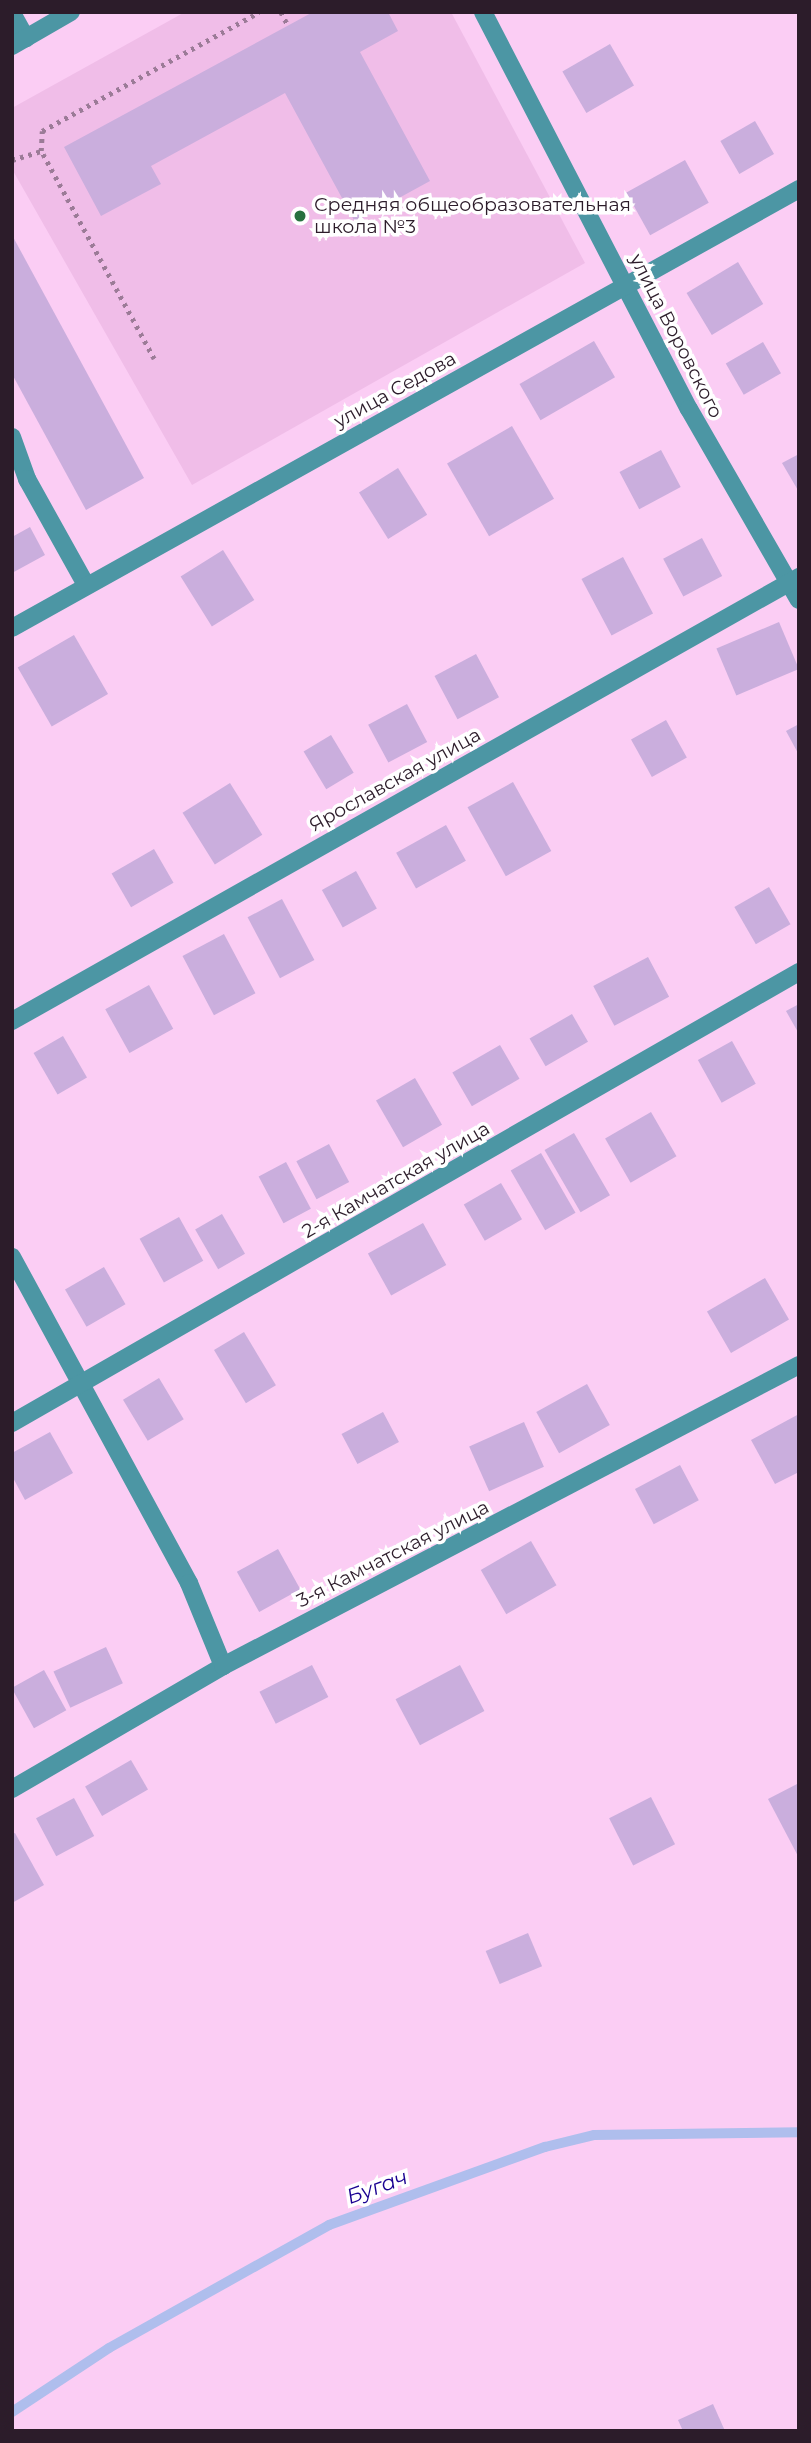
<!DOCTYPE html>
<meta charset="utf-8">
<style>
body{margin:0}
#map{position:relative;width:811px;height:2443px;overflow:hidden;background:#fbcdf4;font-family:Montserrat,sans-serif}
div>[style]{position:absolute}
.built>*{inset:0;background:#f0bde8}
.stream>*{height:10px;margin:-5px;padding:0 5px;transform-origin:5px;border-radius:5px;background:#afbeed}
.building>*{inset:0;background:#caaedd;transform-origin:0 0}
.path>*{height:4.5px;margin-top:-2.25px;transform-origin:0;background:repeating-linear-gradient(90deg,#9b7b97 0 3.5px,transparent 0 8.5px)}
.minor>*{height:18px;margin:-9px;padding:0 9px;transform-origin:9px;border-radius:9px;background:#4c96a4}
.dots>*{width:19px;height:19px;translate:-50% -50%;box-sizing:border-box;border:4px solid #fff;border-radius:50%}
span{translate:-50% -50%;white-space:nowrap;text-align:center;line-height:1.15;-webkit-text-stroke:7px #fff;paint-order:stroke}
.poi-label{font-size:19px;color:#2c1c2a}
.left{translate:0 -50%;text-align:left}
.street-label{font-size:19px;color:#2c1c2a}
.water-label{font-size:21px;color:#190091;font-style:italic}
.frame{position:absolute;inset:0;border:14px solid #2c1c2a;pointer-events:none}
</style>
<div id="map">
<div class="built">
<div style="clip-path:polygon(185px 12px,451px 12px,585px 263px,192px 485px,12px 169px,12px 108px)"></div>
</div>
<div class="stream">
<div style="left:12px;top:2412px;width:116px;rotate:-33.4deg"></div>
<div style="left:109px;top:2348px;width:252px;rotate:-29.2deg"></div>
<div style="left:329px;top:2225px;width:230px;rotate:-19.9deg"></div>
<div style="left:545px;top:2147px;width:50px;rotate:-13.8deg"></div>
<div style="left:594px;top:2135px;width:205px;rotate:-0.8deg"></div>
</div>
<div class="building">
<div style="clip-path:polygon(313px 12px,388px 12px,398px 31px,360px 52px,430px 181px,355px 222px,285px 93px,151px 166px,161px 184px,101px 216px,64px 147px)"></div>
<div style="left:610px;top:44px;width:48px;height:55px;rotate:60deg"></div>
<div style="left:755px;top:121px;width:38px;height:40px;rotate:60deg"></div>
<div style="left:685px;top:160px;width:49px;height:67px;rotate:61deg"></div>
<div style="clip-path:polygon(12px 235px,144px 478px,86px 510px,12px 374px)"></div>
<div style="left:738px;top:262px;width:49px;height:60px;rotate:59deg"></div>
<div style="left:594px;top:341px;width:42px;height:86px;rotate:60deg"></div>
<div style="left:763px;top:342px;width:36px;height:43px;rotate:60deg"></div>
<div style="left:512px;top:426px;width:84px;height:75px;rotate:60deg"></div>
<div style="left:661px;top:450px;width:42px;height:47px;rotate:62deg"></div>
<div style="clip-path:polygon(799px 454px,799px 492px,782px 463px)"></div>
<div style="left:398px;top:468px;width:55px;height:46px;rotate:58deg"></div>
<div style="clip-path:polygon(30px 527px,45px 555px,12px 573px,12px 537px)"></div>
<div style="left:702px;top:538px;width:43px;height:44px;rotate:62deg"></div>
<div style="left:223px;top:550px;width:59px;height:50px;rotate:58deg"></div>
<div style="left:623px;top:557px;width:64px;height:47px;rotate:62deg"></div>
<div style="left:779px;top:622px;width:51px;height:68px;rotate:67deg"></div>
<div style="left:74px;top:635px;width:68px;height:65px;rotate:60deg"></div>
<div style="left:476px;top:654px;width:49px;height:47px;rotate:62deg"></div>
<div style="left:407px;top:704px;width:43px;height:44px;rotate:62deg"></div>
<div style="left:666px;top:720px;width:43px;height:40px;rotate:61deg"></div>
<div style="clip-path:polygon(799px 724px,799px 755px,786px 731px)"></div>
<div style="left:331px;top:735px;width:44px;height:32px;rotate:59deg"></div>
<div style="left:513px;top:782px;width:79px;height:52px;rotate:61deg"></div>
<div style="left:230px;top:783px;width:61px;height:56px;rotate:58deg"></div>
<div style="left:446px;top:825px;width:41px;height:57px;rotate:61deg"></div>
<div style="left:154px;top:849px;width:39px;height:49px;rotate:60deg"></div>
<div style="left:356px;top:871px;width:43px;height:39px;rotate:61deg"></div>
<div style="left:769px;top:887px;width:43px;height:40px;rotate:60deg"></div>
<div style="left:282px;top:899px;width:69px;height:39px;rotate:62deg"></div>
<div style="left:224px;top:934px;width:67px;height:47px;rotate:62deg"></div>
<div style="left:648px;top:957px;width:45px;height:62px;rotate:62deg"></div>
<div style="left:149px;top:985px;width:50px;height:50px;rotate:61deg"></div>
<div style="clip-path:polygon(799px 1004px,799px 1034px,786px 1011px)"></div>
<div style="left:572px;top:1014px;width:32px;height:49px;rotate:60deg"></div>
<div style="left:63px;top:1036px;width:48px;height:34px;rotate:60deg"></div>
<div style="left:732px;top:1041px;width:49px;height:39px;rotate:61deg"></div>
<div style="left:500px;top:1045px;width:39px;height:55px;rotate:60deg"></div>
<div style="left:415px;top:1078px;width:54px;height:45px;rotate:60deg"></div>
<div style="left:651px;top:1112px;width:51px;height:53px;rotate:60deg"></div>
<div style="left:574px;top:1133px;width:72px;height:34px;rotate:60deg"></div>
<div style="left:329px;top:1144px;width:43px;height:37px;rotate:62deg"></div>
<div style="left:541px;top:1153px;width:69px;height:35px;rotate:60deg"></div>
<div style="left:286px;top:1162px;width:53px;height:31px;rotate:62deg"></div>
<div style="left:501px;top:1183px;width:42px;height:43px;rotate:60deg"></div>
<div style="left:222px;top:1214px;width:46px;height:31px;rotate:60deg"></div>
<div style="left:179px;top:1217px;width:50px;height:45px;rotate:61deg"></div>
<div style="left:423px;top:1223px;width:48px;height:63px;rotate:61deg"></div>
<div style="left:104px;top:1267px;width:43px;height:45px;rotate:60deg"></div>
<div style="left:765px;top:1278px;width:48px;height:67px;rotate:60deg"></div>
<div style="left:244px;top:1332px;width:62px;height:35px;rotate:59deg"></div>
<div style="left:159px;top:1378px;width:48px;height:42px;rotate:59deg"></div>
<div style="left:587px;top:1384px;width:47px;height:58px;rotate:61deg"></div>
<div style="left:383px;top:1412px;width:34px;height:47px;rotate:62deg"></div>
<div style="clip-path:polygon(799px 1414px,799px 1472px,775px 1484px,751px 1440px)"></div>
<div style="left:524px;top:1422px;width:49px;height:60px;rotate:66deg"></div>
<div style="clip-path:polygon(50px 1432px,73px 1473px,25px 1500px,12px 1476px,12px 1453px)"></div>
<div style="left:680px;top:1465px;width:40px;height:51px;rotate:62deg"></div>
<div style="left:531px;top:1541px;width:51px;height:58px;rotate:60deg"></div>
<div style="left:278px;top:1549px;width:46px;height:47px;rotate:61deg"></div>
<div style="left:106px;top:1647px;width:40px;height:58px;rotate:65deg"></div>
<div style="left:312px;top:1665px;width:36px;height:59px;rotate:63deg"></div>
<div style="left:460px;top:1665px;width:52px;height:73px;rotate:62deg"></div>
<div style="left:44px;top:1670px;width:46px;height:37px;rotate:61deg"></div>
<div style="left:131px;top:1760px;width:34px;height:53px;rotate:60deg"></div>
<div style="clip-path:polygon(799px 1783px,799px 1858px,768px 1799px)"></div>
<div style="left:651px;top:1797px;width:53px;height:47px;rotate:63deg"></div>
<div style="left:74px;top:1798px;width:43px;height:43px;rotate:62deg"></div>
<div style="clip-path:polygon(15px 1833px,44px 1885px,12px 1903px,12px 1834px)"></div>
<div style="left:528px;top:1933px;width:36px;height:46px;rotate:67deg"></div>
<div style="clip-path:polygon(713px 2404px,725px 2431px,683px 2431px,678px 2420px)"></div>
</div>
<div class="path">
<div style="left:281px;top:12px;width:15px;rotate:62deg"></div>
<div style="left:12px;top:160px;width:30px;rotate:-17deg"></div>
<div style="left:154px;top:359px;width:237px;rotate:-118.5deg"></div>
<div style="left:41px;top:151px;width:20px;rotate:-87deg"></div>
<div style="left:42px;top:131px;width:247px;rotate:-28.7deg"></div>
</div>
<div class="minor">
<div style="left:483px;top:12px;width:447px;rotate:62.6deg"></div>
<div style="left:689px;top:409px;width:220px;rotate:60.1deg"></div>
<div style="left:12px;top:13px;width:29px;rotate:61deg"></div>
<div style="left:12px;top:46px;width:68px;rotate:-30deg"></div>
<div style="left:12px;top:437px;width:45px;rotate:70.3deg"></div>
<div style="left:27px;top:479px;width:121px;rotate:60.9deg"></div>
<div style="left:12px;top:628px;width:901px;rotate:-29.15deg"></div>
<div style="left:12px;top:1021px;width:904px;rotate:-29.43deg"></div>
<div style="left:12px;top:1257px;width:371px;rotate:61.5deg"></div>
<div style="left:189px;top:1583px;width:90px;rotate:67.7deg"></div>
<div style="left:12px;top:1423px;width:907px;rotate:-29.82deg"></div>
<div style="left:12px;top:1789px;width:244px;rotate:-30.2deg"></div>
<div style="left:223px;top:1666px;width:650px;rotate:-27.59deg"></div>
</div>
<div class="dots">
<div style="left:300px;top:216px;background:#27713f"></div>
</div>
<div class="poi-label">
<span class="left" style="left:314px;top:216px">Средняя общеобразовательная<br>школа №3</span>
</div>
<div class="street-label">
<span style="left:676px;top:336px;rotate:63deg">улица Воровского</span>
<span style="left:395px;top:390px;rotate:-29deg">улица Седова</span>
<span style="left:395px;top:780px;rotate:-29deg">Ярославская улица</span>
<span style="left:396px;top:1180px;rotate:-30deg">2-я Камчатская улица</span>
<span style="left:393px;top:1554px;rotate:-27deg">3-я Камчатская улица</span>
</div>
<div class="water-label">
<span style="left:377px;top:2187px;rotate:-20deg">Бугач</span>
</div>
<div class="frame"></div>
</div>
